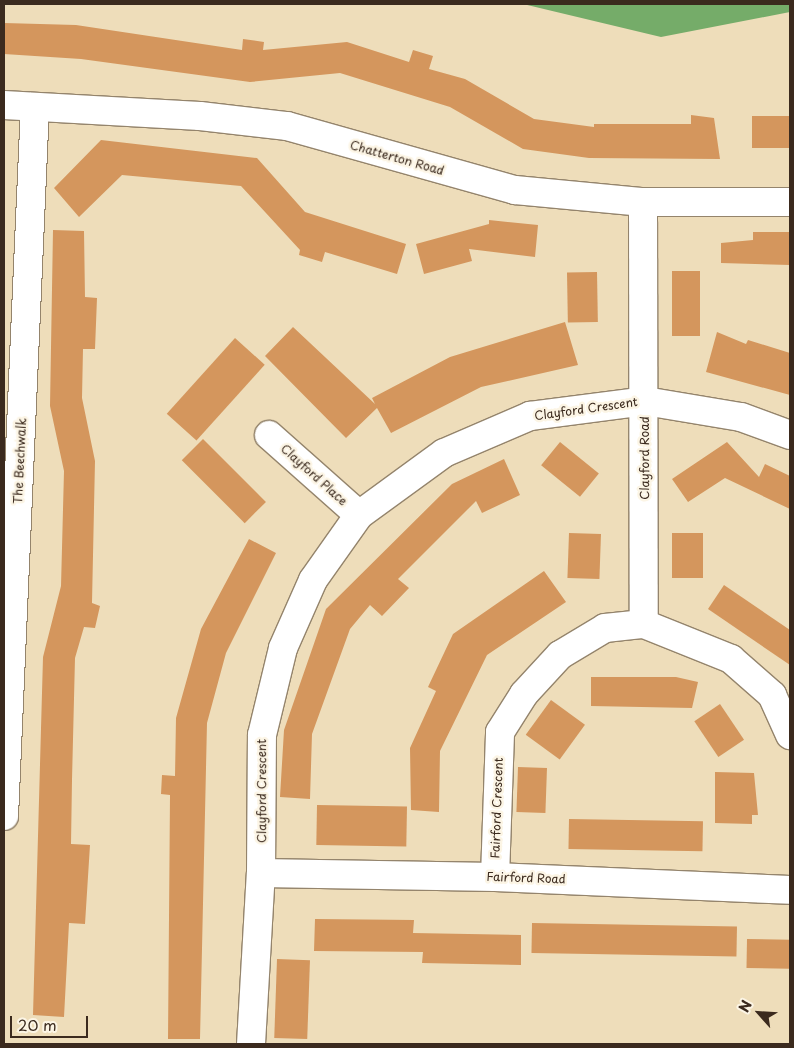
<!DOCTYPE html>
<style>
body{margin:0}
#map{position:relative;width:794px;height:1048px;overflow:hidden;background:#eeddba;font-family:"Playpen Sans",sans-serif}
div>[style]{position:absolute}
.forest>*{inset:0;background:#75ac69}
.building>*{inset:0;background:#d4965d;transform-origin:0 0}
.roads{filter:drop-shadow(1px 0 #94846c) drop-shadow(-1px 0 #94846c) drop-shadow(0 1px #94846c) drop-shadow(0 -1px #94846c)}
.minor>*{height:28px;margin:-14px;padding:0 14px;transform-origin:14px;border-radius:14px;background:#fff}
span{translate:-50% -50%;white-space:nowrap;text-align:center;line-height:1.15;-webkit-text-stroke:5px #fcf5e5;paint-order:stroke}
.street-label{font-size:12px;color:#3b2a1e}
.frame{position:absolute;inset:0;border:5px solid #3b2a1e;pointer-events:none}
.north{position:absolute;left:734px;top:988px;width:50px;height:50px;-webkit-text-stroke:4px #fcf5e5;paint-order:stroke;rotate:296deg;font-size:14px;font-weight:700;line-height:20px;text-align:center;color:#3b2a1e}
.north::after{content:'';display:block;margin:auto;width:18px;height:22px;background:#3b2a1e;clip-path:polygon(50% 0,100% 100%,50% 72%,0 100%)}
.scale{position:absolute;left:10px;top:1016px;width:78px;height:22px;box-sizing:border-box;border:2px solid #3b2a1e;border-top:0;padding-left:6px;font-size:15px;line-height:18px;white-space:nowrap;color:#3b2a1e;-webkit-text-stroke:4px #fcf5e5;paint-order:stroke}
</style>
<div id="map">
<div class="forest">
<div style="clip-path:polygon(523px 4px,790px 4px,790px 12px,661px 37px)"></div>
</div>
<div class="building">
<div style="clip-path:polygon(4px 23px,76px 25px,242px 50px,243px 39px,264px 42px,263px 50px,347px 42px,409px 62px,413px 50px,433px 56px,429px 69px,465px 79px,534px 119px,594px 127px,594px 124px,691px 124px,691px 115px,714px 118px,720px 159px,589px 158px,523px 149px,450px 107px,340px 73px,250px 82px,81px 59px,4px 54px)"></div>
<div style="left:790px;top:116px;width:32px;height:38px;rotate:90deg"></div>
<div style="clip-path:polygon(101px 140px,257px 158px,305px 212px,406px 244px,397px 274px,325px 252px,322px 262px,299px 255px,300px 250px,241px 186px,122px 175px,79px 217px,54px 188px)"></div>
<div style="clip-path:polygon(489px 220px,538px 225px,535px 257px,469px 249px,472px 261px,424px 274px,416px 244px,489px 224px)"></div>
<div style="clip-path:polygon(53px 230px,84px 231px,85px 297px,97px 298px,95px 349px,83px 349px,82px 398px,95px 461px,92px 603px,100px 606px,95px 628px,84px 627px,75px 658px,72px 780px,71px 844px,90px 845px,85px 924px,69px 923px,64px 1017px,33px 1015px,43px 657px,61px 586px,64px 471px,50px 406px)"></div>
<div style="clip-path:polygon(753px 232px,790px 232px,790px 265px,721px 263px,721px 243px,753px 240px)"></div>
<div style="left:672px;top:271px;width:28px;height:65px"></div>
<div style="left:597px;top:272px;width:50px;height:30px;rotate:89deg"></div>
<div style="clip-path:polygon(565px 322px,578px 365px,481px 387px,391px 433px,377px 408px,346px 438px,265px 356px,293px 327px,375px 404px,372px 398px,450px 357px)"></div>
<div style="clip-path:polygon(717px 332px,746px 344px,748px 340px,790px 353px,790px 395px,706px 372px)"></div>
<div style="left:235px;top:338px;width:40px;height:102px;rotate:42deg"></div>
<div style="left:203px;top:439px;width:89px;height:30px;rotate:45deg"></div>
<div style="left:560px;top:442px;width:50px;height:30px;rotate:39deg"></div>
<div style="clip-path:polygon(727px 442px,759px 477px,765px 464px,790px 476px,790px 509px,725px 478px,688px 502px,672px 479px)"></div>
<div style="clip-path:polygon(504px 459px,520px 495px,482px 513px,476px 501px,398px 579px,409px 588px,382px 616px,370px 605px,350px 629px,312px 734px,310px 799px,280px 797px,284px 730px,326px 609px,452px 484px)"></div>
<div style="left:569px;top:533px;width:32px;height:45px;rotate:2deg"></div>
<div style="left:703px;top:533px;width:45px;height:31px;rotate:90deg"></div>
<div style="clip-path:polygon(249px 539px,276px 553px,226px 653px,207px 723px,200px 1039px,168px 1039px,170px 795px,161px 794px,162px 775px,175px 776px,176px 718px,201px 629px)"></div>
<div style="clip-path:polygon(544px 571px,566px 602px,487px 655px,440px 751px,439px 812px,411px 810px,410px 748px,436px 691px,428px 687px,453px 634px)"></div>
<div style="clip-path:polygon(724px 585px,790px 630px,790px 665px,708px 609px)"></div>
<div style="clip-path:polygon(591px 677px,676px 677px,698px 682px,692px 708px,591px 706px)"></div>
<div style="left:551px;top:700px;width:42px;height:43px;rotate:36deg"></div>
<div style="left:720px;top:704px;width:43px;height:31px;rotate:56deg"></div>
<div style="left:518px;top:767px;width:29px;height:45px;rotate:2deg"></div>
<div style="clip-path:polygon(715px 772px,754px 773px,758px 815px,752px 815px,752px 824px,715px 823px)"></div>
<div style="left:317px;top:805px;width:90px;height:40px;rotate:1deg"></div>
<div style="left:569px;top:819px;width:134px;height:30px;rotate:1deg"></div>
<div style="clip-path:polygon(315px 919px,414px 920px,413px 933px,521px 935px,521px 965px,422px 963px,423px 952px,314px 951px)"></div>
<div style="left:532px;top:923px;width:205px;height:30px;rotate:1deg"></div>
<div style="left:747px;top:939px;width:43px;height:29px;rotate:1deg"></div>
<div style="left:277px;top:959px;width:33px;height:79px;rotate:2deg"></div>
</div>
<div class="roads">
<div class="minor">
<div style="left:4px;top:105px;width:196px;rotate:3.2deg"></div>
<div style="left:200px;top:116px;width:88px;rotate:6.6deg"></div>
<div style="left:287px;top:126px;width:237px;rotate:15.7deg"></div>
<div style="left:515px;top:190px;width:129px;rotate:5.4deg"></div>
<div style="left:643px;top:202px;width:147px"></div>
<div style="left:643px;top:202px;width:422px;rotate:89.9deg"></div>
<div style="left:269px;top:435px;width:120px;rotate:41.6deg"></div>
<div style="left:4px;top:816px;width:710px;rotate:-87.5deg"></div>
<div style="left:261px;top:873px;width:234px;rotate:1deg"></div>
<div style="left:495px;top:877px;width:295px;rotate:2.5deg"></div>
<div style="left:495px;top:877px;width:145px;rotate:-88deg"></div>
<div style="left:500px;top:732px;width:45px;rotate:-57.7deg"></div>
<div style="left:524px;top:694px;width:53px;rotate:-47.3deg"></div>
<div style="left:560px;top:655px;width:52px;rotate:-31deg"></div>
<div style="left:605px;top:628px;width:39px;rotate:-6deg"></div>
<div style="left:644px;top:624px;width:94px;rotate:21.9deg"></div>
<div style="left:731px;top:659px;width:55px;rotate:41.3deg"></div>
<div style="left:772px;top:695px;width:44px;rotate:65.8deg"></div>
<div style="left:251px;top:1044px;width:171px;rotate:-86.7deg"></div>
<div style="left:261px;top:873px;width:138px;rotate:-89.6deg"></div>
<div style="left:262px;top:735px;width:89px;rotate:-76.4deg"></div>
<div style="left:283px;top:648px;width:74px;rotate:-66.2deg"></div>
<div style="left:313px;top:580px;width:80px;rotate:-54.7deg"></div>
<div style="left:359px;top:515px;width:105px;rotate:-36.1deg"></div>
<div style="left:444px;top:453px;width:94px;rotate:-23.3deg"></div>
<div style="left:530px;top:416px;width:116px;rotate:-7.4deg"></div>
<div style="left:645px;top:401px;width:97px;rotate:9.5deg"></div>
<div style="left:741px;top:417px;width:52px;rotate:20.2deg"></div>
</div>
</div>
<div class="street-label">
<span style="left:397px;top:158px;rotate:16deg">Chatterton Road</span>
<span style="left:586px;top:409px;rotate:-8deg">Clayford Crescent</span>
<span style="left:645px;top:458px;rotate:-90deg">Clayford Road</span>
<span style="left:20px;top:461px;rotate:-87deg">The Beechwalk</span>
<span style="left:314px;top:475px;rotate:42deg">Clayford Place</span>
<span style="left:262px;top:791px;rotate:-90deg">Clayford Crescent</span>
<span style="left:497px;top:808px;rotate:-88deg">Fairford Crescent</span>
<span style="left:526px;top:878px;rotate:2deg">Fairford Road</span>
</div>
<div class="frame"></div>
<div class="north">N</div>
<div class="scale">20 m</div>
</div>
